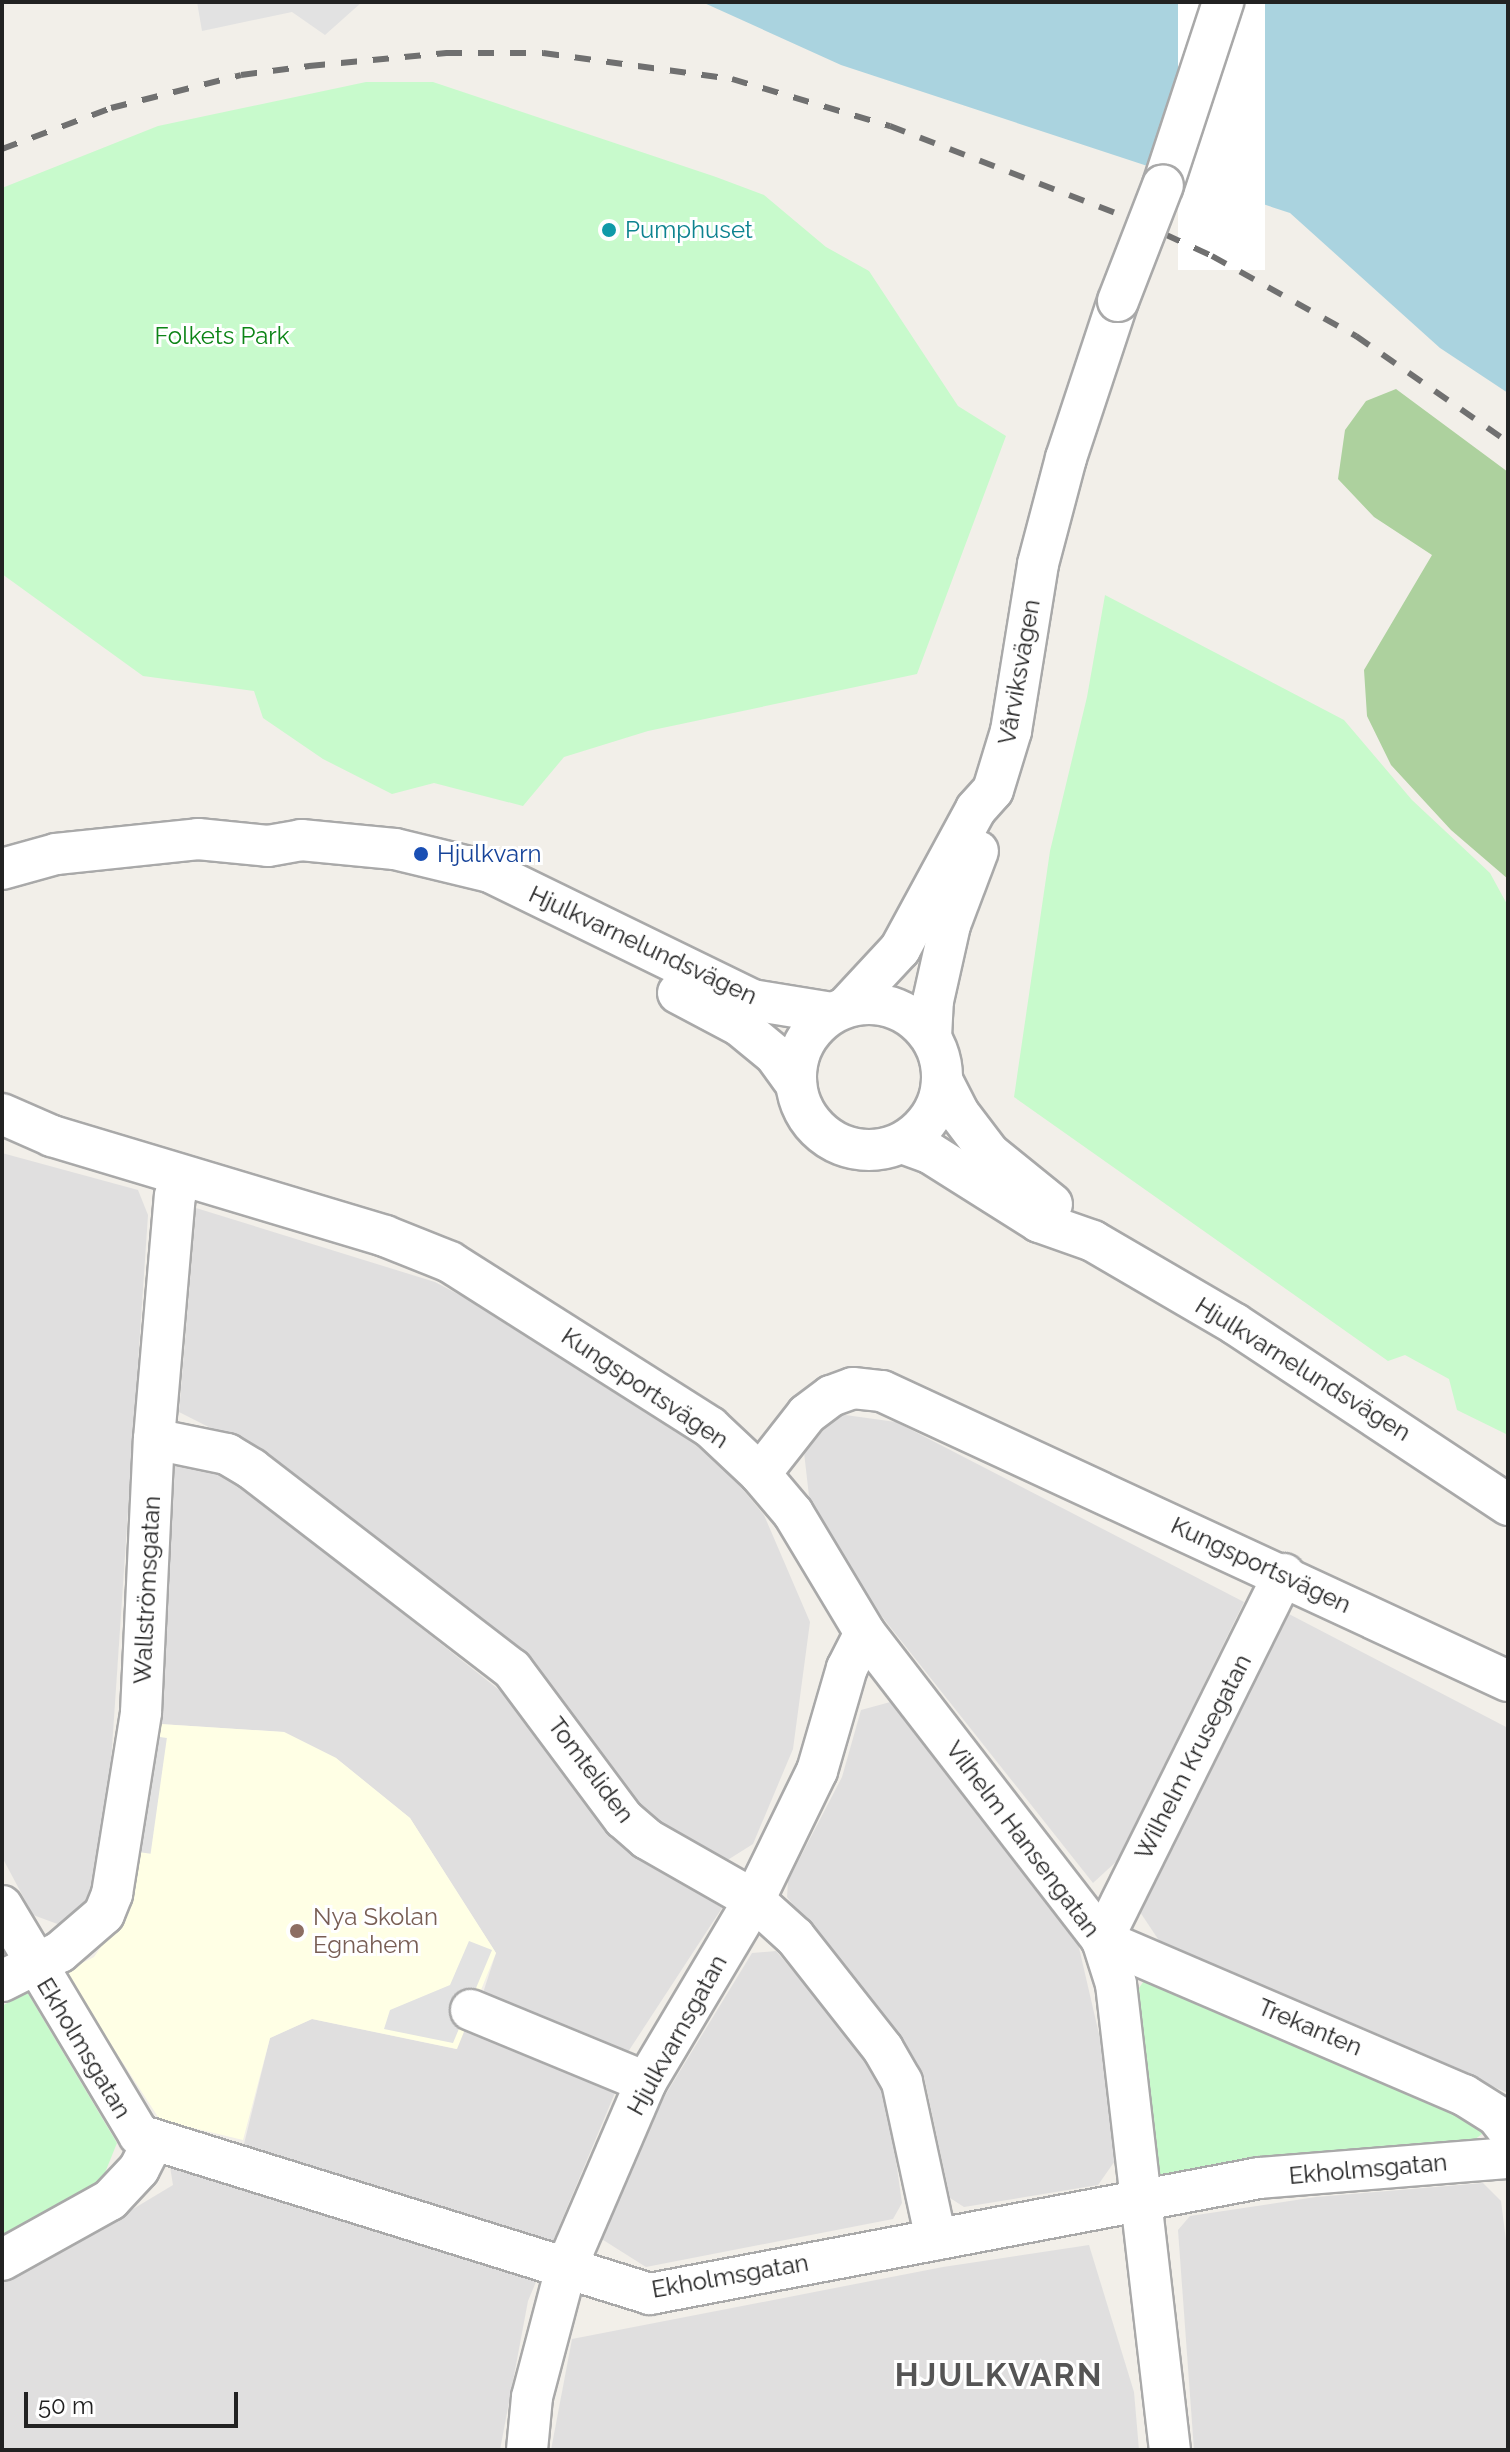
<!DOCTYPE html>
<meta charset="utf-8">
<style>
body{margin:0}
#map{position:relative;width:1510px;height:2452px;overflow:hidden;background:#f2efe9;font-family:Raleway,sans-serif}
div>[style]{position:absolute}
.residential>*{inset:0;background:#e0dfdf}
.education>*{inset:0;background:#ffffe5}
.forest>*{inset:0;background:#add19e}
.park>*{inset:0;background:#c8facc}
.parking>*{inset:0;background:#e2e2e2;transform-origin:0 0}
.water>*{inset:0;background:#aad3df}
.pier>*{inset:0;background:#fff;transform-origin:0 0}
.roads{filter:drop-shadow(2px 0 #a9a9a9) drop-shadow(-2px 0 #a9a9a9) drop-shadow(0 2px #a9a9a9) drop-shadow(0 -2px #a9a9a9)}
.minor>*{height:40px;margin:-20px;padding:0 20px;transform-origin:20px;border-radius:20px;background:#fff}
.minor>.ring{margin:-20px;padding:0;box-sizing:content-box;background:none;border:40px solid #fff;border-radius:50%}
.rail>*{height:6px;margin-top:-3px;transform-origin:0;background:repeating-linear-gradient(90deg,#707070 0 16px,transparent 0 32px)}
.bridges{filter:drop-shadow(2px 0 #a9a9a9) drop-shadow(-2px 0 #a9a9a9) drop-shadow(0 2px #a9a9a9) drop-shadow(0 -2px #a9a9a9)}
.minor-bridge>*{height:40px;margin:-20px;padding:0 20px;transform-origin:20px;border-radius:20px;background:#fff}
.dots>*{width:22px;height:22px;translate:-50% -50%;box-sizing:border-box;border:4px solid #fff;border-radius:50%}
span{translate:-50% -50%;white-space:nowrap;text-align:center;line-height:1.15;-webkit-text-stroke:6px #fff;paint-order:stroke}
.culture-label{font-size:24px;color:#0d838f}
.left{translate:0 -50%;text-align:left}
.park-label{font-size:24px;color:#0c8416}
.street-label{font-size:24px;color:#222}
.transit-label{font-size:24px;color:#164399}
.education-label{font-size:24px;color:#785e54}
.district-label{font-size:32px;color:#555;font-weight:700;letter-spacing:2px}
.frame{position:absolute;inset:0;border:4px solid #222;pointer-events:none}
.scale{position:absolute;left:24px;top:2392px;width:214px;height:36px;box-sizing:border-box;border:4px solid #222;border-top:0;padding-left:10px;font-size:24px;line-height:28px;white-space:nowrap;color:#222;-webkit-text-stroke:6px #fff;paint-order:stroke}
</style>
<div id="map">
<div class="residential">
<div style="clip-path:polygon(2px 1153px,138px 1190px,148px 1215px,106px 1836px,90px 1909px,63px 1926px,33px 1915px,2px 1857px)"></div>
<div style="clip-path:polygon(196px 1208px,435px 1282px,627px 1384px,716px 1457px,764px 1515px,810px 1622px,793px 1749px,753px 1844px,726px 1861px,640px 1819px,268px 1457px,179px 1412px)"></div>
<div style="clip-path:polygon(838px 1414px,896px 1422px,1244px 1602px,1118px 1860px,1093px 1883px,845px 1570px,809px 1496px,804px 1452px)"></div>
<div style="clip-path:polygon(171px 1458px,197px 1459px,239px 1484px,517px 1704px,624px 1845px,722px 1908px,626px 2055px,482px 1996px,496px 1953px,410px 1818px,336px 1758px,284px 1732px,160px 1724px)"></div>
<div style="clip-path:polygon(1287px 1613px,1508px 1728px,1508px 2093px,1162px 1945px,1134px 1903px)"></div>
<div style="clip-path:polygon(894px 1701px,1077px 1939px,1105px 2060px,1117px 2158px,1098px 2185px,964px 2207px,950px 2198px,923px 2072px,787px 1897px,788px 1881px,842px 1777px,861px 1710px)"></div>
<div style="clip-path:polygon(776px 1951px,853px 2041px,886px 2090px,902px 2203px,893px 2219px,646px 2267px,600px 2238px,647px 2125px,752px 1953px)"></div>
<div style="clip-path:polygon(312px 2019px,456px 2049px,467px 2022px,617px 2088px,528px 2301px,500px 2450px,2px 2450px,2px 2273px,93px 2233px,173px 2185px,163px 2124px,244px 2144px,270px 2038px)"></div>
<div style="clip-path:polygon(1483px 2183px,1501px 2201px,1508px 2257px,1508px 2450px,1194px 2450px,1178px 2230px,1190px 2216px,1316px 2197px)"></div>
<div style="clip-path:polygon(1089px 2245px,1134px 2392px,1139px 2450px,551px 2450px,572px 2339px,943px 2267px)"></div>
</div>
<div class="education">
<div style="clip-path:polygon(160px 1724px,284px 1732px,336px 1758px,410px 1818px,496px 1953px,457px 2049px,312px 2019px,270px 2038px,243px 2140px,160px 2120px,64px 1972px,94px 1957px,127px 1909px)"></div>
</div>
<div class="forest">
<div style="clip-path:polygon(1396px 389px,1508px 472px,1508px 879px,1451px 830px,1391px 765px,1367px 716px,1364px 670px,1432px 555px,1374px 517px,1338px 479px,1345px 430px,1366px 401px)"></div>
</div>
<div class="park">
<div style="clip-path:polygon(366px 82px,433px 82px,716px 177px,764px 195px,826px 247px,869px 271px,958px 406px,1006px 436px,917px 674px,648px 731px,564px 757px,523px 806px,434px 783px,392px 794px,323px 759px,263px 718px,254px 691px,143px 676px,2px 574px,2px 188px,158px 126px)"></div>
<div style="clip-path:polygon(1105px 595px,1344px 720px,1412px 800px,1490px 873px,1508px 906px,1508px 1435px,1457px 1410px,1449px 1379px,1405px 1355px,1388px 1361px,1014px 1097px,1050px 851px,1087px 697px)"></div>
<div style="clip-path:polygon(1148px 1975px,1480px 2121px,1482px 2134px,1470px 2143px,1156px 2181px,1151px 2169px,1139px 1988px)"></div>
<div style="clip-path:polygon(27px 1992px,117px 2143px,94px 2200px,2px 2245px,2px 2006px)"></div>
</div>
<div class="parking">
<div style="clip-path:polygon(197px 2px,362px 2px,325px 35px,292px 12px,202px 31px)"></div>
<div style="left:153px;top:1736px;width:14px;height:117px;rotate:8deg"></div>
<div style="clip-path:polygon(469px 1941px,492px 1950px,453px 2043px,384px 2029px,390px 2010px,450px 1985px)"></div>
</div>
<div class="water">
<div style="clip-path:polygon(702px 2px,1508px 2px,1508px 393px,1440px 348px,1290px 213px,841px 65px)"></div>
</div>
<div class="pier">
<div style="left:1178px;top:2px;width:87px;height:268px"></div>
</div>
<div class="roads">
<div class="minor">
<div style="left:1163px;top:185px;width:193px;rotate:-71.8deg"></div>
<div style="left:2px;top:869px;width:56px;rotate:-15.5deg"></div>
<div style="left:56px;top:854px;width:143px;rotate:-6deg"></div>
<div style="left:198px;top:839px;width:70px;rotate:5.7deg"></div>
<div style="left:268px;top:846px;width:34px;rotate:-10deg"></div>
<div style="left:301px;top:840px;width:94px;rotate:5.5deg"></div>
<div style="left:395px;top:849px;width:98px;rotate:13.6deg"></div>
<div style="left:490px;top:872px;width:292px;rotate:26deg"></div>
<div style="left:752px;top:1000px;width:81px;rotate:9.2deg"></div>
<div style="left:678px;top:993px;width:70px;rotate:28deg"></div>
<div style="left:740px;top:1026px;width:45px;rotate:39.6deg"></div>
<div style="left:775px;top:1055px;width:36px;rotate:54deg"></div>
<div class="ring" style="left:796px;top:1004px;width:106px;height:106px"></div>
<div style="left:847px;top:1006px;width:78px;rotate:-47.1deg"></div>
<div style="left:900px;top:949px;width:159px;rotate:-61.5deg"></div>
<div style="left:976px;top:809px;width:25px;rotate:-48deg"></div>
<div style="left:993px;top:790px;width:62px;rotate:-73deg"></div>
<div style="left:1011px;top:731px;width:169px;rotate:-80.8deg"></div>
<div style="left:1038px;top:564px;width:110px;rotate:-75.2deg"></div>
<div style="left:1066px;top:458px;width:165px;rotate:-71.7deg"></div>
<div style="left:931px;top:1037px;width:36px;rotate:-87deg"></div>
<div style="left:933px;top:1001px;width:78px;rotate:-77.4deg"></div>
<div style="left:950px;top:925px;width:79px;rotate:-69.3deg"></div>
<div style="left:943px;top:1082px;width:34px;rotate:63deg"></div>
<div style="left:958px;top:1112px;width:51px;rotate:52.9deg"></div>
<div style="left:989px;top:1153px;width:81px;rotate:39deg"></div>
<div style="left:2px;top:1114px;width:55px;rotate:23.7deg"></div>
<div style="left:52px;top:1136px;width:348px;rotate:16.7deg"></div>
<div style="left:385px;top:1236px;width:70px;rotate:21.8deg"></div>
<div style="left:450px;top:1262px;width:308px;rotate:32.4deg"></div>
<div style="left:710px;top:1427px;width:69px;rotate:43.2deg"></div>
<div style="left:760px;top:1474px;width:51px;rotate:49.8deg"></div>
<div style="left:793px;top:1513px;width:140px;rotate:59deg"></div>
<div style="left:865px;top:1633px;width:388px;rotate:52.3deg"></div>
<div style="left:1102px;top:1940px;width:46px;rotate:72.3deg"></div>
<div style="left:1116px;top:1984px;width:469px;rotate:83.4deg"></div>
<div style="left:902px;top:1143px;width:30px;rotate:20deg"></div>
<div style="left:930px;top:1153px;width:129px;rotate:32.3deg"></div>
<div style="left:1039px;top:1222px;width:57px;rotate:19.4deg"></div>
<div style="left:1093px;top:1241px;width:164px;rotate:30.3deg"></div>
<div style="left:1235px;top:1324px;width:328px;rotate:33.5deg"></div>
<div style="left:154px;top:1439px;width:75px;rotate:11.6deg"></div>
<div style="left:227px;top:1454px;width:29px;rotate:31deg"></div>
<div style="left:252px;top:1469px;width:328px;rotate:37.6deg"></div>
<div style="left:512px;top:1669px;width:187px;rotate:53.3deg"></div>
<div style="left:624px;top:1819px;width:30px;rotate:41deg"></div>
<div style="left:647px;top:1839px;width:123px;rotate:29.7deg"></div>
<div style="left:754px;top:1900px;width:55px;rotate:42.1deg"></div>
<div style="left:795px;top:1937px;width:142px;rotate:51.8deg"></div>
<div style="left:883px;top:2049px;width:38px;rotate:60deg"></div>
<div style="left:902px;top:2082px;width:161px;rotate:77.8deg"></div>
<div style="left:760px;top:1474px;width:76px;rotate:-51.9deg"></div>
<div style="left:807px;top:1414px;width:30px;rotate:-37deg"></div>
<div style="left:831px;top:1396px;width:23px;rotate:-20deg"></div>
<div style="left:853px;top:1388px;width:29px;rotate:6deg"></div>
<div style="left:882px;top:1391px;width:690px;rotate:24.86deg"></div>
<div style="left:1284px;top:1574px;width:409px;rotate:116.4deg"></div>
<div style="left:1102px;top:1940px;width:394px;rotate:23.2deg"></div>
<div style="left:1464px;top:2095px;width:39px;rotate:32deg"></div>
<div style="left:1497px;top:2116px;width:18px;rotate:52deg"></div>
<div style="left:2px;top:1906px;width:267px;rotate:59.1deg"></div>
<div style="left:139px;top:2135px;width:535px;rotate:17.28deg"></div>
<div style="left:650px;top:2294px;width:620px;rotate:-10.78deg"></div>
<div style="left:1259px;top:2178px;width:250px;rotate:-4.6deg"></div>
<div style="left:2px;top:1981px;width:65px;rotate:-26.6deg"></div>
<div style="left:60px;top:1952px;width:58px;rotate:-40.8deg"></div>
<div style="left:104px;top:1914px;width:22px;rotate:-68deg"></div>
<div style="left:112px;top:1894px;width:184px;rotate:-80.9deg"></div>
<div style="left:141px;top:1712px;width:273px;rotate:-87.3deg"></div>
<div style="left:154px;top:1439px;width:244px;rotate:-85.1deg"></div>
<div style="left:175px;top:1196px;width:21px;rotate:-71deg"></div>
<div style="left:471px;top:2010px;width:189px;rotate:22.4deg"></div>
<div style="left:2px;top:2260px;width:124px;rotate:-29.1deg"></div>
<div style="left:110px;top:2200px;width:42px;rotate:-46.9deg"></div>
<div style="left:139px;top:2169px;width:30px;rotate:-63deg"></div>
<div style="left:527px;top:2450px;width:53px;rotate:-84.6deg"></div>
<div style="left:532px;top:2397px;width:133px;rotate:-75.2deg"></div>
<div style="left:566px;top:2268px;width:202px;rotate:-66.7deg"></div>
<div style="left:646px;top:2082px;width:212px;rotate:-59.3deg"></div>
<div style="left:754px;top:1900px;width:144px;rotate:-64deg"></div>
<div style="left:817px;top:1771px;width:107px;rotate:-73.8deg"></div>
<div style="left:847px;top:1668px;width:39px;rotate:-63deg"></div>
</div>
</div>
<div class="rail">
<div style="left:2px;top:149px;width:116px;rotate:-20.6deg"></div>
<div style="left:111px;top:108px;width:134px;rotate:-14.2deg"></div>
<div style="left:241px;top:75px;width:69px;rotate:-7.5deg"></div>
<div style="left:309px;top:66px;width:138px;rotate:-5.4deg"></div>
<div style="left:446px;top:53px;width:97px"></div>
<div style="left:543px;top:53px;width:191px;rotate:7.8deg"></div>
<div style="left:732px;top:79px;width:165px;rotate:16.6deg"></div>
<div style="left:890px;top:126px;width:264px;rotate:21.1deg"></div>
<div style="left:1136px;top:221px;width:84px;rotate:24.7deg"></div>
<div style="left:1212px;top:256px;width:165px;rotate:29.1deg"></div>
<div style="left:1356px;top:336px;width:185px;rotate:34.9deg"></div>
</div>
<div class="bridges">
<div class="minor-bridge">
<div style="left:1118px;top:301px;width:124px;rotate:-68.8deg"></div>
</div>
</div>
<div class="dots">
<div style="left:609px;top:230px;background:#0f9aa8"></div>
<div style="left:421px;top:854px;background:#1a4fb4"></div>
<div style="left:297px;top:1931px;background:#8d6e63"></div>
</div>
<div class="culture-label">
<span class="left" style="left:625px;top:230px">Pumphuset</span>
</div>
<div class="park-label">
<span style="left:222px;top:336px">Folkets Park</span>
</div>
<div class="street-label">
<span style="left:1019px;top:672px;rotate:-80deg">Vårviksvägen</span>
<span style="left:643px;top:945px;rotate:25deg">Hjulkvarnelundsvägen</span>
<span style="left:1303px;top:1369px;rotate:32deg">Hjulkvarnelundsvägen</span>
<span style="left:645px;top:1388px;rotate:34deg">Kungsportsvägen</span>
<span style="left:1261px;top:1565px;rotate:25deg">Kungsportsvägen</span>
<span style="left:147px;top:1590px;rotate:-87deg">Wallströmsgatan</span>
<span style="left:1193px;top:1757px;rotate:-63deg">Wilhelm Krusegatan</span>
<span style="left:591px;top:1770px;rotate:53deg">Tomteliden</span>
<span style="left:1023px;top:1839px;rotate:53deg">Vilhelm Hansengatan</span>
<span style="left:1310px;top:2027px;rotate:23deg">Trekanten</span>
<span style="left:677px;top:2035px;rotate:-61deg">Hjulkvarnsgatan</span>
<span style="left:84px;top:2048px;rotate:59deg">Ekholmsgatan</span>
<span style="left:1368px;top:2169px;rotate:-5deg">Ekholmsgatan</span>
<span style="left:730px;top:2276px;rotate:-10deg">Ekholmsgatan</span>
</div>
<div class="transit-label">
<span class="left" style="left:437px;top:854px">Hjulkvarn</span>
</div>
<div class="education-label">
<span class="left" style="left:313px;top:1931px">Nya Skolan<br>Egnahem</span>
</div>
<div class="district-label">
<span style="left:999px;top:2375px">HJULKVARN</span>
</div>
<div class="frame"></div>
<div class="scale">50 m</div>
</div>
